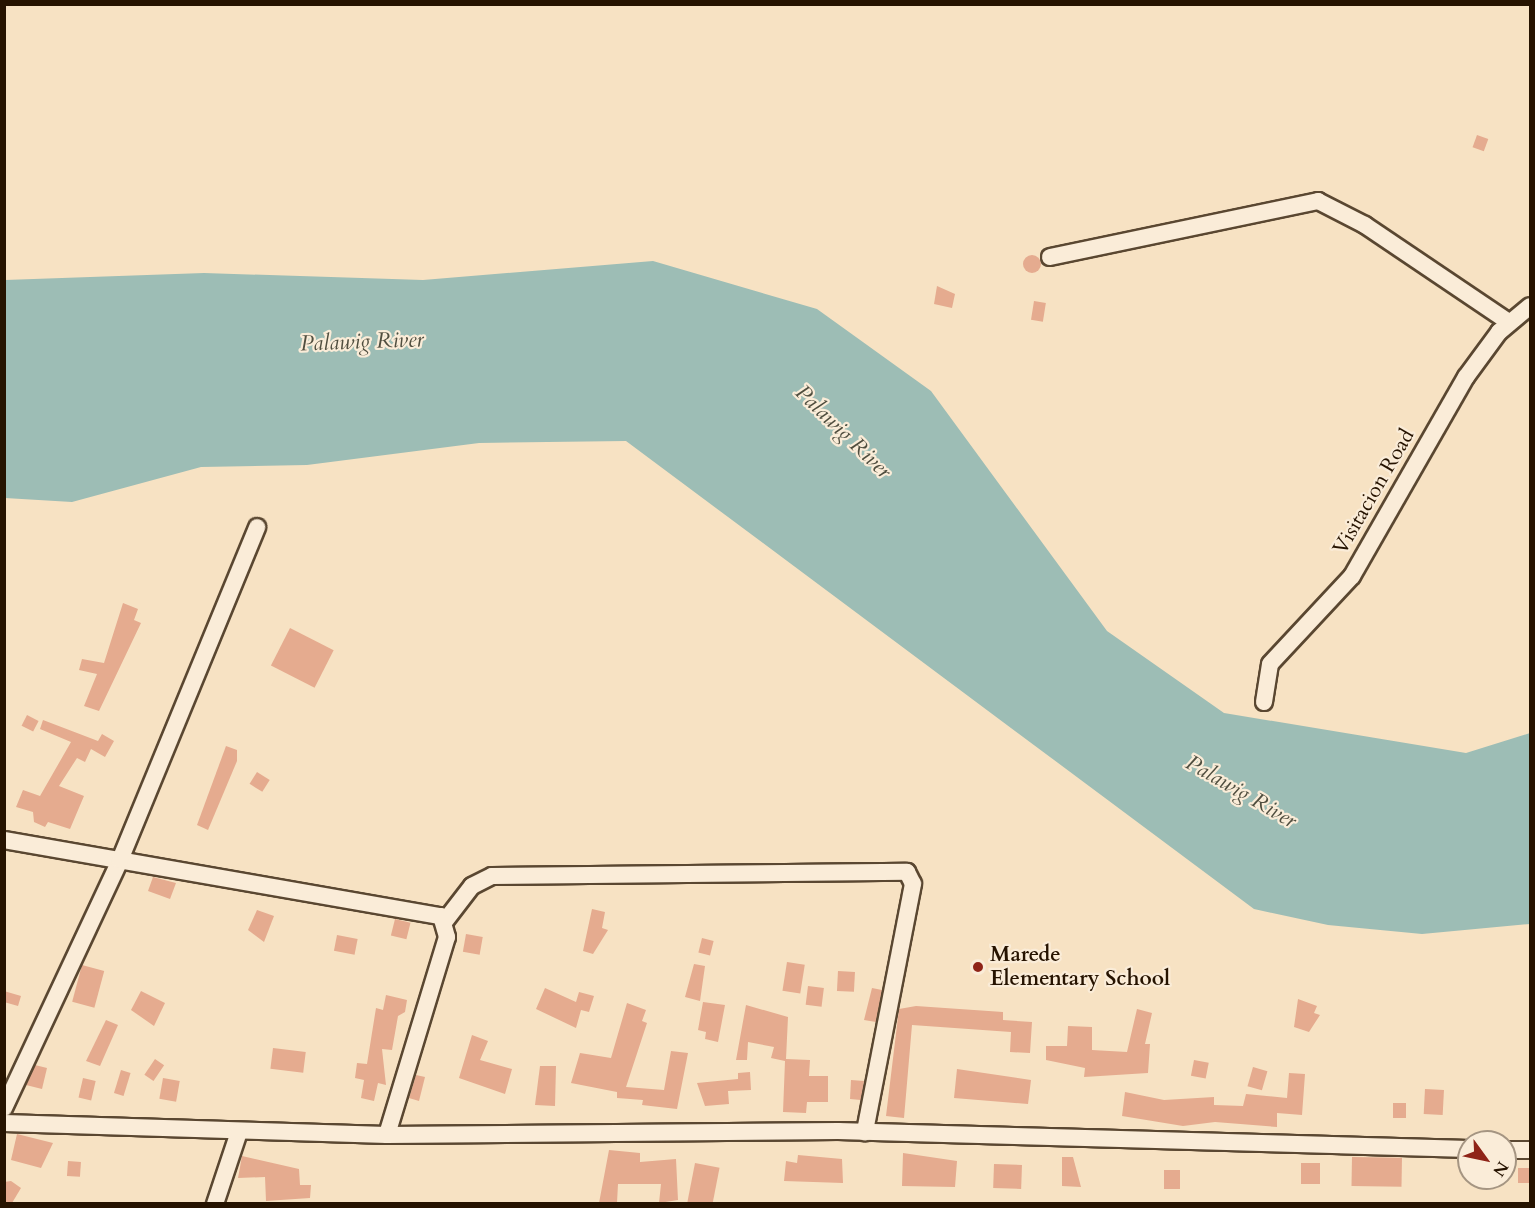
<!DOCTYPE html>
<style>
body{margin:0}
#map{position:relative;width:1535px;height:1208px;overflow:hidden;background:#f7e2c3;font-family:Cardo,serif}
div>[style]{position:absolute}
.water>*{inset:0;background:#9dbdb5}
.building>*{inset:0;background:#e5ab8f;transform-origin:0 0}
.round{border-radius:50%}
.roads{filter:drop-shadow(2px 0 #5a4731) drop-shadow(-2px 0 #5a4731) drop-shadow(0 2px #5a4731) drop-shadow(0 -2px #5a4731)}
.minor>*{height:16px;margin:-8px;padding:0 8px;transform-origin:8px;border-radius:8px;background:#faecd8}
.dots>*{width:16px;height:16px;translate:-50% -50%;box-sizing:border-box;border:3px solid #faecd8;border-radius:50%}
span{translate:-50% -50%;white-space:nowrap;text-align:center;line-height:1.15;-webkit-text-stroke:4.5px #faecd8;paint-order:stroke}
.street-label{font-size:21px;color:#261300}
.poi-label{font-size:21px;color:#261300;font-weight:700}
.left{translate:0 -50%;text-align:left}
.water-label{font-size:22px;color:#504e3f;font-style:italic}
.frame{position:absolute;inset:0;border:6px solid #261300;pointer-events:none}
.north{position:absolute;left:1457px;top:1130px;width:60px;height:60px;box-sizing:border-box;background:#faecd8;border:2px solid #a59582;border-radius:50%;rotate:123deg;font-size:16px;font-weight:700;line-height:24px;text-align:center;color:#261300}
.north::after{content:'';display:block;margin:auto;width:21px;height:27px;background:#8f2418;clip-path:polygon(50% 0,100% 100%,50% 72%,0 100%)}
</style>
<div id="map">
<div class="water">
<div style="clip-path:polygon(653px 261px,817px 309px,931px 391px,1107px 631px,1224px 713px,1466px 753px,1530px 733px,1530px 924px,1422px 934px,1328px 925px,1254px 909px,626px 441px,479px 443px,307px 465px,201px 467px,72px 502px,5px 498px,5px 280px,204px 273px,423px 280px)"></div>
</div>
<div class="building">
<div style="left:1477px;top:135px;width:12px;height:13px;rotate:20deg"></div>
<div class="round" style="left:1023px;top:255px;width:18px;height:18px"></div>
<div style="clip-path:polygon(937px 286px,955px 294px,952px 308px,934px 304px)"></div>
<div style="left:1034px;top:301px;width:12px;height:19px;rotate:9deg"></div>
<div style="clip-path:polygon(123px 603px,138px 609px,134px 620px,141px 623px,99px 711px,84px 706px,97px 674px,79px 670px,82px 659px,104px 663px)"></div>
<div style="left:290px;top:628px;width:49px;height:42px;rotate:27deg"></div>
<div style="left:27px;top:715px;width:13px;height:12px;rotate:27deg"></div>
<div style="clip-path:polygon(43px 720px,98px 741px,102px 734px,114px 741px,105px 757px,91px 749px,85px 762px,77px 758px,59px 786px,84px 796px,70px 829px,48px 822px,45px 827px,34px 822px,33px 812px,16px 807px,23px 790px,40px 796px,71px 742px,40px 729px)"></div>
<div style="clip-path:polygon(226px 746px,237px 750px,237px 761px,208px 830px,197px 825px)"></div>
<div style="left:257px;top:772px;width:15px;height:14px;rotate:32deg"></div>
<div style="clip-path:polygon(153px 877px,176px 883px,170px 899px,148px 891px)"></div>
<div style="clip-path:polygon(592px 909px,605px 912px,602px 928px,608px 930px,593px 954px,583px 951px)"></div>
<div style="clip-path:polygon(257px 910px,274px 916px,264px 942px,248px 930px)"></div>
<div style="left:395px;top:919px;width:16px;height:17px;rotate:14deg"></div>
<div style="left:466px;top:934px;width:17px;height:18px;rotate:10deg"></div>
<div style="left:337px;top:935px;width:21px;height:16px;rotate:11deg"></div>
<div style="left:702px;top:938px;width:12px;height:15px;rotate:14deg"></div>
<div style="left:787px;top:962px;width:18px;height:29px;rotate:9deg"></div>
<div style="clip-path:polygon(694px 964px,705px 966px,700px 1001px,685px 997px)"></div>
<div style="left:82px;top:965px;width:23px;height:38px;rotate:15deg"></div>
<div style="left:838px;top:971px;width:17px;height:20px;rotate:3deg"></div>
<div style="left:808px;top:986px;width:16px;height:19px;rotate:7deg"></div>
<div style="clip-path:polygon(545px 988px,576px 1002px,579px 992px,594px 996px,589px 1012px,581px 1010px,576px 1028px,536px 1009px)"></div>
<div style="clip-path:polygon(872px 988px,882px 990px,876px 1022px,864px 1020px)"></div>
<div style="clip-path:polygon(4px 991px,21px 996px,18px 1006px,4px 1002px)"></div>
<div style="clip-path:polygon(141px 991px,165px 1003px,154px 1026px,131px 1010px)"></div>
<div style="clip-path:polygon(386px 995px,407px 1000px,405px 1012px,398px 1016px,392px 1050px,382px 1049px,386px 1085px,378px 1083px,374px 1101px,361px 1098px,364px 1080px,355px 1078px,357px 1063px,367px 1064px,376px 1008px,383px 1010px)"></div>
<div style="clip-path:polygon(1298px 999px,1317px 1006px,1314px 1013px,1320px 1015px,1309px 1032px,1294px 1027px)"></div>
<div style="clip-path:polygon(703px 1002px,725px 1005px,718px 1042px,705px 1039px,706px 1032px,698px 1030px)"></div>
<div style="clip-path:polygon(627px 1003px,646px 1010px,642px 1021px,647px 1023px,626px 1087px,664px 1090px,671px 1051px,688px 1053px,677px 1109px,642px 1105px,643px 1100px,617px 1098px,617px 1092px,571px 1083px,580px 1053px,611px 1058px)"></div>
<div style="clip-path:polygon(746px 1005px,788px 1017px,786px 1059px,810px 1060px,809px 1076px,828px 1076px,828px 1102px,807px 1102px,806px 1113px,783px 1112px,785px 1061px,771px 1058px,774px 1047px,748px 1042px,747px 1060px,736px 1060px)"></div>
<div style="clip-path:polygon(916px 1006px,1003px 1012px,1003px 1020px,1032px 1022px,1030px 1053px,1010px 1052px,1011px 1032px,912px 1025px,904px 1118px,886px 1116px,899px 1009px)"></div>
<div style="clip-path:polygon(1137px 1009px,1152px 1013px,1145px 1044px,1150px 1044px,1148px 1073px,1084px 1077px,1085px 1068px,1046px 1060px,1046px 1046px,1067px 1046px,1068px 1026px,1092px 1027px,1092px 1050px,1127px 1052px)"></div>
<div style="clip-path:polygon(106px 1020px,118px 1025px,100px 1066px,86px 1061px)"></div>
<div style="clip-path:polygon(472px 1035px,488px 1041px,480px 1060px,512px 1069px,505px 1094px,459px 1078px)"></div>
<div style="left:273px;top:1048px;width:33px;height:21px;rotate:7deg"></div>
<div style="left:155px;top:1059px;width:11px;height:19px;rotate:34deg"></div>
<div style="left:1194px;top:1060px;width:15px;height:16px;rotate:11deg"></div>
<div style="clip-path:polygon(35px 1065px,47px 1068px,42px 1089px,26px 1085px)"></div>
<div style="clip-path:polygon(540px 1066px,556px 1066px,555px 1106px,535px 1105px)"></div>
<div style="left:1253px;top:1067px;width:15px;height:20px;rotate:16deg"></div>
<div style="clip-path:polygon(957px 1069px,1031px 1080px,1028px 1104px,954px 1098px)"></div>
<div style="left:121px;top:1070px;width:10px;height:24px;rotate:17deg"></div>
<div style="clip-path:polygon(750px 1072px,751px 1090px,728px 1091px,729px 1104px,705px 1106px,697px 1083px,738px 1079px,738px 1073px)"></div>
<div style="clip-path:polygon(1289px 1073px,1305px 1074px,1302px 1115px,1277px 1113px,1277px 1127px,1215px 1122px,1183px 1126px,1122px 1116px,1125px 1092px,1164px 1100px,1214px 1097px,1214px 1105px,1243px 1106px,1246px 1094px,1287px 1098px)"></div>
<div style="clip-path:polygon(416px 1075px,425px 1077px,419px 1101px,409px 1098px)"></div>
<div style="left:83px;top:1078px;width:13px;height:20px;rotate:13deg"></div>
<div style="left:163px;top:1078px;width:17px;height:21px;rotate:10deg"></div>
<div style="clip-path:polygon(851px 1080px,864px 1081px,861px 1100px,850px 1099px)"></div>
<div style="left:1425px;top:1089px;width:19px;height:25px;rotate:3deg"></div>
<div style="left:1393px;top:1103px;width:13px;height:15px"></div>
<div style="clip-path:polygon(17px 1134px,53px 1143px,41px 1168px,11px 1160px)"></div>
<div style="clip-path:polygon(609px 1150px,640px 1153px,640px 1162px,676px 1159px,678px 1200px,659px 1203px,661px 1184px,618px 1184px,617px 1203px,599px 1203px)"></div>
<div style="clip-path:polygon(903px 1153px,957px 1161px,955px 1187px,902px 1186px)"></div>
<div style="clip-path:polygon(798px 1155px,842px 1159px,843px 1183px,784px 1181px,786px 1161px,797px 1163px)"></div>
<div style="clip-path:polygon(242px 1156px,299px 1169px,300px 1185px,311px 1185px,310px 1198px,266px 1201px,265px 1177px,238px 1178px)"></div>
<div style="clip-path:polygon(1062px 1157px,1073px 1157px,1081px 1187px,1062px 1186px)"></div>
<div style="left:1352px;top:1157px;width:50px;height:29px;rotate:1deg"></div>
<div style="left:68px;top:1161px;width:13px;height:15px;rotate:4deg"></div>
<div style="left:695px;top:1163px;width:25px;height:40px;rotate:11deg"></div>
<div style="left:1301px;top:1163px;width:19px;height:21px"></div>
<div style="left:994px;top:1164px;width:28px;height:24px;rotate:2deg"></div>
<div style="left:1518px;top:1168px;width:12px;height:15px"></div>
<div style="left:1164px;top:1170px;width:16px;height:19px"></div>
<div style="clip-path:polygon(11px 1181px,21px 1188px,12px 1203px,4px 1203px,4px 1182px)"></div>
</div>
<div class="roads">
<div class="minor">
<div style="left:1050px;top:257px;width:274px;rotate:-11.8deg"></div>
<div style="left:1318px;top:201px;width:53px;rotate:27.1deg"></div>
<div style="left:1365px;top:225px;width:174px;rotate:34deg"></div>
<div style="left:1264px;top:702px;width:38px;rotate:-81deg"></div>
<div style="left:1270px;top:664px;width:120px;rotate:-47deg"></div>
<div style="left:1352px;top:576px;width:229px;rotate:-60.2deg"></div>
<div style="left:1466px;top:377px;width:56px;rotate:-53.7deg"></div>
<div style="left:1499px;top:332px;width:40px;rotate:-40deg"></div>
<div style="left:4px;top:840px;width:444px;rotate:9.9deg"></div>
<div style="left:441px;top:916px;width:22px;rotate:74deg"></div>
<div style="left:447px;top:937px;width:207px;rotate:106.9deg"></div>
<div style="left:445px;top:921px;width:44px;rotate:-52.4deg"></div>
<div style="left:472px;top:886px;width:22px;rotate:-27deg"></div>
<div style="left:492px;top:876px;width:415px;rotate:-0.6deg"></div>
<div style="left:907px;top:872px;width:13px;rotate:63deg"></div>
<div style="left:913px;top:884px;width:253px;rotate:101deg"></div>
<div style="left:4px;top:1108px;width:274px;rotate:-64.9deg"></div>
<div style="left:120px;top:860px;width:360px;rotate:-67.6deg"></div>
<div style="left:4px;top:1123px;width:383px;rotate:1.8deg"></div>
<div style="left:387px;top:1135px;width:451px;rotate:-0.5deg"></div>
<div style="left:838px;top:1131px;width:631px;rotate:1.63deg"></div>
<div style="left:1505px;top:1150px;width:25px"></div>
<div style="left:215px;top:1204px;width:76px;rotate:-71.6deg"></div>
</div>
</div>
<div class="dots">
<div style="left:978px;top:967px;background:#8f2418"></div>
</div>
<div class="street-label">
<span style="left:1374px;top:492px;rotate:-60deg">Visitacion Road</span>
</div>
<div class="poi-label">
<span class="left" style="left:990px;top:967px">Marede<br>Elementary School</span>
</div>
<div class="water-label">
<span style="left:362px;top:342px;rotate:-2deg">Palawig River</span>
<span style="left:843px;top:432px;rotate:44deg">Palawig River</span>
<span style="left:1241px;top:792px;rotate:30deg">Palawig River</span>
</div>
<div class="frame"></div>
<div class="north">N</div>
</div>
